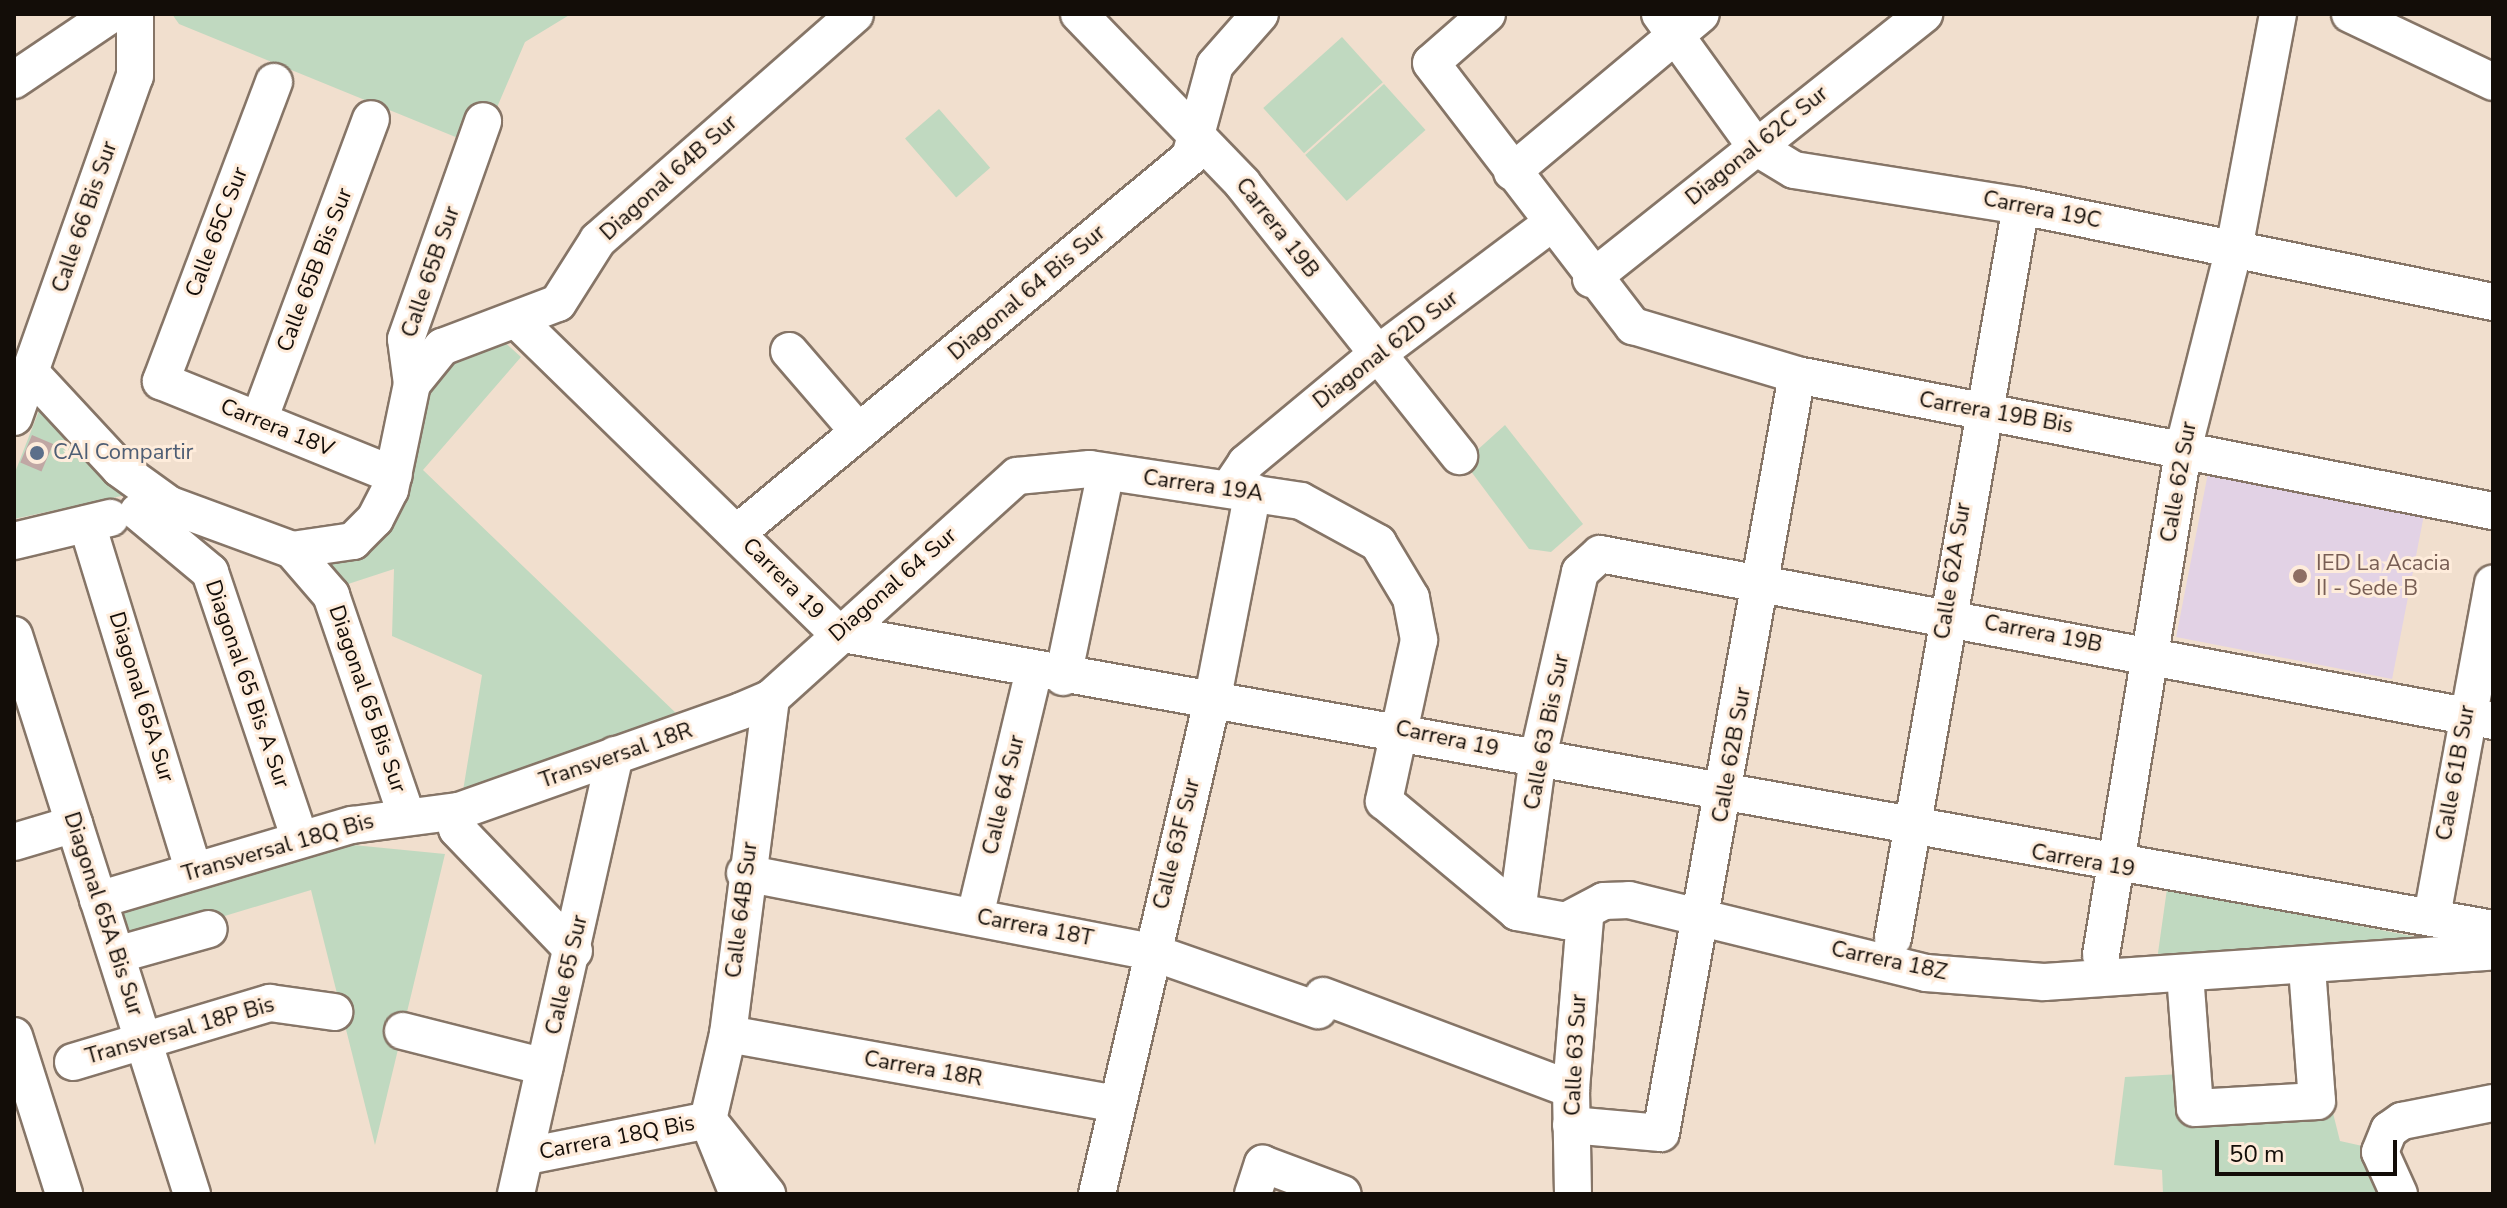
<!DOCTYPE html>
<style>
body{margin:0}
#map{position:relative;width:2507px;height:1208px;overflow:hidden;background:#f1dfce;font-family:"Nunito Sans",sans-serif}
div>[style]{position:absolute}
.education>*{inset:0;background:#e2d2e5;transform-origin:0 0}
.green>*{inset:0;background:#c0d9c0;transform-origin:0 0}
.building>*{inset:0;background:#c0a7a4;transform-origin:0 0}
.roads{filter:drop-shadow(2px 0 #867567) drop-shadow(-2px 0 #867567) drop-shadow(0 2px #867567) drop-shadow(0 -2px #867567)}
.minor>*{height:36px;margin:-18px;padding:0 18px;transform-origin:18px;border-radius:18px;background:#fff}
.dots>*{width:22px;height:22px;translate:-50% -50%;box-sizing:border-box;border:4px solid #feecdb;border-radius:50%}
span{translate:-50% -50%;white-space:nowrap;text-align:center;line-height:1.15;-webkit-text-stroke:6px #feecdb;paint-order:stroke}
.street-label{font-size:22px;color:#130d08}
.service-label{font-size:22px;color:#4e5e75}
.left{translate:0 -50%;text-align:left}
.education-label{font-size:22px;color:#785e54}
.frame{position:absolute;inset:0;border:16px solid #130d08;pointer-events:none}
.scale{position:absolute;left:2215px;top:1140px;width:182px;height:36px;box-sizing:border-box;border:4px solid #130d08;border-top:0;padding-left:10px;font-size:24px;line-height:28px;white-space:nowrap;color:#130d08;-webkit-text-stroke:6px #feecdb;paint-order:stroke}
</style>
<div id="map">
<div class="education">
<div style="left:2208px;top:473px;width:220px;height:167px;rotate:11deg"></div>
</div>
<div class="green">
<div style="clip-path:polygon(172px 14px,571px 14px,525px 42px,480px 147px,179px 24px)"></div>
<div style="left:1342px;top:37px;width:61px;height:106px;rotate:48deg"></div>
<div style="left:1384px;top:84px;width:62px;height:106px;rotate:48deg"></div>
<div style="left:939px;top:109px;width:78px;height:45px;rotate:49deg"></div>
<div style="clip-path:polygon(501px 339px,521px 357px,423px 470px,679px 716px,461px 803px,482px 675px,392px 636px,394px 569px,342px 586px,318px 568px,366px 554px,391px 529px,405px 500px,411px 453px,439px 366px)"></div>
<div style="clip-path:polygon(40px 408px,126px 495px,14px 519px,14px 475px)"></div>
<div style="clip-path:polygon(1505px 425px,1583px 524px,1551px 552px,1529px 549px,1464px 462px)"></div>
<div style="clip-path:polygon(343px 844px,445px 854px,375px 1145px,311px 890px,129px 945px,119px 911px)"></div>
<div style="clip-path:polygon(2167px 889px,2433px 940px,2156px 967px)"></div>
<div style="clip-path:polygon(2181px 1074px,2187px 1124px,2333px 1113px,2340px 1141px,2367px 1147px,2391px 1194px,2163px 1194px,2162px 1170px,2114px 1165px,2125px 1077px)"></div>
</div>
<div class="building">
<div style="left:32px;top:435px;width:23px;height:30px;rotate:23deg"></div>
</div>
<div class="roads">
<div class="minor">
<div style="left:1079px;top:14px;width:235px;rotate:46deg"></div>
<div style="left:1242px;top:183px;width:349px;rotate:51.5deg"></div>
<div style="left:1487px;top:14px;width:74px;rotate:138.8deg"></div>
<div style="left:1431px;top:63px;width:332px;rotate:52.5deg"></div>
<div style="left:1633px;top:326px;width:171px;rotate:16.6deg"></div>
<div style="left:1797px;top:375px;width:709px;rotate:11.06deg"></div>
<div style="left:1660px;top:14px;width:164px;rotate:54.2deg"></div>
<div style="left:1756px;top:147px;width:44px;rotate:31.2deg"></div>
<div style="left:1794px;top:170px;width:230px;rotate:9deg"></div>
<div style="left:2021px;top:206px;width:482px;rotate:11.5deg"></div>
<div style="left:2350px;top:14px;width:158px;rotate:25.4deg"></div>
<div style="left:14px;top:80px;width:118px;rotate:-34deg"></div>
<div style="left:274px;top:82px;width:320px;rotate:110.7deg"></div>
<div style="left:161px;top:381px;width:251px;rotate:22deg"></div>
<div style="left:1512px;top:172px;width:246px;rotate:-39.9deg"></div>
<div style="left:1591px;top:279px;width:426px;rotate:-38.5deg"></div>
<div style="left:519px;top:322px;width:446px;rotate:44.3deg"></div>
<div style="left:838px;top:633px;width:1681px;rotate:10.14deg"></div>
<div style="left:789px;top:351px;width:107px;rotate:49.2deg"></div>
<div style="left:30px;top:372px;width:132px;rotate:47.1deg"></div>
<div style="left:120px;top:469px;width:62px;rotate:35.8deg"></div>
<div style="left:170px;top:505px;width:130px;rotate:20.2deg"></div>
<div style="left:292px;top:550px;width:62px;rotate:-8.4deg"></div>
<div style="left:353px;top:541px;width:31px;rotate:-45deg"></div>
<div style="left:375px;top:519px;width:33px;rotate:-63deg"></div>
<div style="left:390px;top:490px;width:108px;rotate:-78.3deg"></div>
<div style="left:412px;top:384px;width:45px;rotate:-97.6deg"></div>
<div style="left:406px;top:339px;width:231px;rotate:-70.5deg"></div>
<div style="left:412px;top:384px;width:48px;rotate:-51deg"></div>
<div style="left:442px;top:347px;width:124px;rotate:-20.8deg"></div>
<div style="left:558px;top:303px;width:75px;rotate:-57.6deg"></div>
<div style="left:598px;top:240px;width:342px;rotate:-41.3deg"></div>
<div style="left:14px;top:417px;width:362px;rotate:-70.5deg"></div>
<div style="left:135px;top:76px;width:62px;rotate:-90deg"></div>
<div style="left:259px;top:420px;width:321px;rotate:-69.6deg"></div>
<div style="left:1230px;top:487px;width:29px;rotate:-56deg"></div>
<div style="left:1246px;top:463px;width:169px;rotate:-39.7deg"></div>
<div style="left:1376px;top:355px;width:220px;rotate:-36.9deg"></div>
<div style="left:138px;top:512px;width:94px;rotate:39.8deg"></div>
<div style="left:210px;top:572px;width:282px;rotate:71.4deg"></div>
<div style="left:87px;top:524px;width:363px;rotate:72.9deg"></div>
<div style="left:737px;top:533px;width:589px;rotate:-39.69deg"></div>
<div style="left:1190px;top:157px;width:95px;rotate:-74.8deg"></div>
<div style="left:1215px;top:65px;width:68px;rotate:-48.6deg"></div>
<div style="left:14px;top:541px;width:99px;rotate:-13.5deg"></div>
<div style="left:292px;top:550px;width:60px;rotate:49.1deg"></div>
<div style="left:331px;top:595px;width:231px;rotate:71.1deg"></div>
<div style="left:14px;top:635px;width:587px;rotate:72.34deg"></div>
<div style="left:1063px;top:677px;width:209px;rotate:-78.2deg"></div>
<div style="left:459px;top:811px;width:18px;rotate:96deg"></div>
<div style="left:457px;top:829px;width:169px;rotate:46.2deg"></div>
<div style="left:14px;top:842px;width:63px;rotate:-16.7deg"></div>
<div style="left:745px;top:873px;width:414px;rotate:11deg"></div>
<div style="left:1151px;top:952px;width:177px;rotate:19.2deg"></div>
<div style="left:98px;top:900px;width:265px;rotate:-16.5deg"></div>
<div style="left:352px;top:825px;width:108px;rotate:-7.5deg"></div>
<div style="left:459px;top:811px;width:299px;rotate:-19.5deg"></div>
<div style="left:741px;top:711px;width:33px;rotate:-23deg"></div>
<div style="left:771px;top:698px;width:331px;rotate:-42.1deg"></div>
<div style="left:1017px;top:476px;width:73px;rotate:-5.5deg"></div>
<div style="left:1090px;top:469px;width:213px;rotate:8.6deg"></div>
<div style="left:1301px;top:501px;width:88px;rotate:28.6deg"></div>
<div style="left:1378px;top:543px;width:64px;rotate:59deg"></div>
<div style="left:1411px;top:598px;width:43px;rotate:79.2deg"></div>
<div style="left:1419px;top:640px;width:165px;rotate:102.3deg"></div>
<div style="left:1384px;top:801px;width:173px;rotate:39.8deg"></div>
<div style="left:1517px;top:912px;width:50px;rotate:10.4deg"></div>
<div style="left:1566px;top:921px;width:43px;rotate:-27.8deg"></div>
<div style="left:1604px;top:901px;width:25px;rotate:-2deg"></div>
<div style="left:1629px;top:900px;width:306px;rotate:13.8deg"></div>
<div style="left:1926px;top:973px;width:118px;rotate:4.4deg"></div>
<div style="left:2044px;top:982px;width:450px;rotate:-3.9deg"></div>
<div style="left:1517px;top:912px;width:156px;rotate:-82.3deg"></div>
<div style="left:1538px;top:757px;width:190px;rotate:-77.2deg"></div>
<div style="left:1580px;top:572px;width:27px;rotate:-42deg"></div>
<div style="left:1600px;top:554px;width:908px;rotate:10.59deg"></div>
<div style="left:975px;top:916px;width:249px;rotate:-76.5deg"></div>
<div style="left:2432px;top:916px;width:338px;rotate:-79.6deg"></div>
<div style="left:1893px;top:938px;width:743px;rotate:-80.08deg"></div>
<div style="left:120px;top:954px;width:92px;rotate:-15.7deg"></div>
<div style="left:2101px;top:955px;width:516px;rotate:-80.74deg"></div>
<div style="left:2184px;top:446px;width:203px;rotate:-75.8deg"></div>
<div style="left:2234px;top:249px;width:239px;rotate:-79.4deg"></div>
<div style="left:2185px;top:974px;width:134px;rotate:85.7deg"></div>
<div style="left:2195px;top:1108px;width:122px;rotate:-3.3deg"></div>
<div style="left:2317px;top:1101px;width:134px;rotate:-94.3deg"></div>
<div style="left:1323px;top:996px;width:265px;rotate:20.6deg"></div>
<div style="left:403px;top:1031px;width:146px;rotate:14.2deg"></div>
<div style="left:728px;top:1034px;width:395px;rotate:10.2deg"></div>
<div style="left:14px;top:1036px;width:166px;rotate:72.4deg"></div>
<div style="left:73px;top:1062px;width:206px;rotate:-16.7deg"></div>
<div style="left:270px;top:1003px;width:65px;rotate:8deg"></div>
<div style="left:1571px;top:1125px;width:90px;rotate:5.1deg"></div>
<div style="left:1661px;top:1133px;width:770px;rotate:-79.83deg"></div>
<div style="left:527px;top:1156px;width:185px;rotate:-11.2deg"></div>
<div style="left:708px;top:1120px;width:95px;rotate:51.4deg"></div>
<div style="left:516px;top:1194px;width:450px;rotate:-77.3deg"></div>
<div style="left:738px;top:1194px;width:80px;rotate:-112.1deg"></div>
<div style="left:708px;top:1120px;width:88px;rotate:-76.9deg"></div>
<div style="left:728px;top:1034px;width:339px;rotate:-82.7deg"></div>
<div style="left:1097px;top:1194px;width:510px;rotate:-76.86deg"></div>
<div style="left:1213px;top:697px;width:209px;rotate:-79deg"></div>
<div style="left:1253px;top:1194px;width:32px;rotate:-72deg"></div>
<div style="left:1263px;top:1164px;width:85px;rotate:20.6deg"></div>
<div style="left:1573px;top:1194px;width:105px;rotate:-91.1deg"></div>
<div style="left:1571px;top:1089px;width:173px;rotate:-85.3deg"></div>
<div style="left:2399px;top:1194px;width:46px;rotate:-114.3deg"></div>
<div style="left:2380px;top:1152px;width:24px;rotate:-68deg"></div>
<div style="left:2389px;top:1130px;width:16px;rotate:-35deg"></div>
<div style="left:2402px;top:1121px;width:93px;rotate:-11.2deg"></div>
</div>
</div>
<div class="dots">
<div style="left:37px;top:453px;background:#5c6f8a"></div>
<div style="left:2300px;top:576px;background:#8d6e63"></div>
</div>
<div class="street-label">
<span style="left:1757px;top:146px;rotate:-39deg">Diagonal 62C Sur</span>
<span style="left:669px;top:178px;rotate:-42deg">Diagonal 64B Sur</span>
<span style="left:2042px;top:210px;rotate:11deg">Carrera 19C</span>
<span style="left:85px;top:217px;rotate:-71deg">Calle 66 Bis Sur</span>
<span style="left:1277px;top:228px;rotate:52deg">Carrera 19B</span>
<span style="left:217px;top:232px;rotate:-69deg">Calle 65C Sur</span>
<span style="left:315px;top:270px;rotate:-69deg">Calle 65B Bis Sur</span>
<span style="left:431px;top:272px;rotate:-71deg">Calle 65B Sur</span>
<span style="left:1027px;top:293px;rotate:-40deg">Diagonal 64 Bis Sur</span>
<span style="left:1386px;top:350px;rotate:-38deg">Diagonal 62D Sur</span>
<span style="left:1996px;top:413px;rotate:10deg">Carrera 19B Bis</span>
<span style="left:277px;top:428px;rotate:22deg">Carrera 18V</span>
<span style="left:2179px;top:482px;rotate:-80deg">Calle 62 Sur</span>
<span style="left:1203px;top:486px;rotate:8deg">Carrera 19A</span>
<span style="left:1953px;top:571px;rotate:-81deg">Calle 62A Sur</span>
<span style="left:783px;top:579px;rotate:45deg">Carrera 19</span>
<span style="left:893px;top:585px;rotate:-41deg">Diagonal 64 Sur</span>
<span style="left:2043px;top:634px;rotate:11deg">Carrera 19B</span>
<span style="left:247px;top:684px;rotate:71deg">Diagonal 65 Bis A Sur</span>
<span style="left:141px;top:697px;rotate:73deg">Diagonal 65A Sur</span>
<span style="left:367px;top:699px;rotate:71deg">Diagonal 65 Bis Sur</span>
<span style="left:1547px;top:732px;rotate:-79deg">Calle 63 Bis Sur</span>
<span style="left:1447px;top:739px;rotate:12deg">Carrera 19</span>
<span style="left:1732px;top:755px;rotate:-80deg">Calle 62B Sur</span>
<span style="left:616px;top:756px;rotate:-19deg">Transversal 18R</span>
<span style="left:2456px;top:773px;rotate:-80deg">Calle 61B Sur</span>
<span style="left:1004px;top:795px;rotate:-77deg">Calle 64 Sur</span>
<span style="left:1177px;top:844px;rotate:-76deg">Calle 63F Sur</span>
<span style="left:278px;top:848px;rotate:-16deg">Transversal 18Q Bis</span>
<span style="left:2083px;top:861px;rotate:10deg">Carrera 19</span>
<span style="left:742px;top:910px;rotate:-83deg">Calle 64B Sur</span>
<span style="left:103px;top:914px;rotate:72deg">Diagonal 65A Bis Sur</span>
<span style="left:1035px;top:928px;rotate:11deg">Carrera 18T</span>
<span style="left:1889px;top:961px;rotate:12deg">Carrera 18Z</span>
<span style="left:567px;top:975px;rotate:-77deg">Calle 65 Sur</span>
<span style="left:180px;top:1031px;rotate:-16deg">Transversal 18P Bis</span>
<span style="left:1576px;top:1055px;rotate:-87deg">Calle 63 Sur</span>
<span style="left:923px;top:1069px;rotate:10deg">Carrera 18R</span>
<span style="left:617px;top:1138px;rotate:-11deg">Carrera 18Q Bis</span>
</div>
<div class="service-label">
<span class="left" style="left:53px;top:453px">CAI Compartir</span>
</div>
<div class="education-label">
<span class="left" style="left:2316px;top:576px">IED La Acacia<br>II - Sede B</span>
</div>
<div class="frame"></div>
<div class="scale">50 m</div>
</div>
